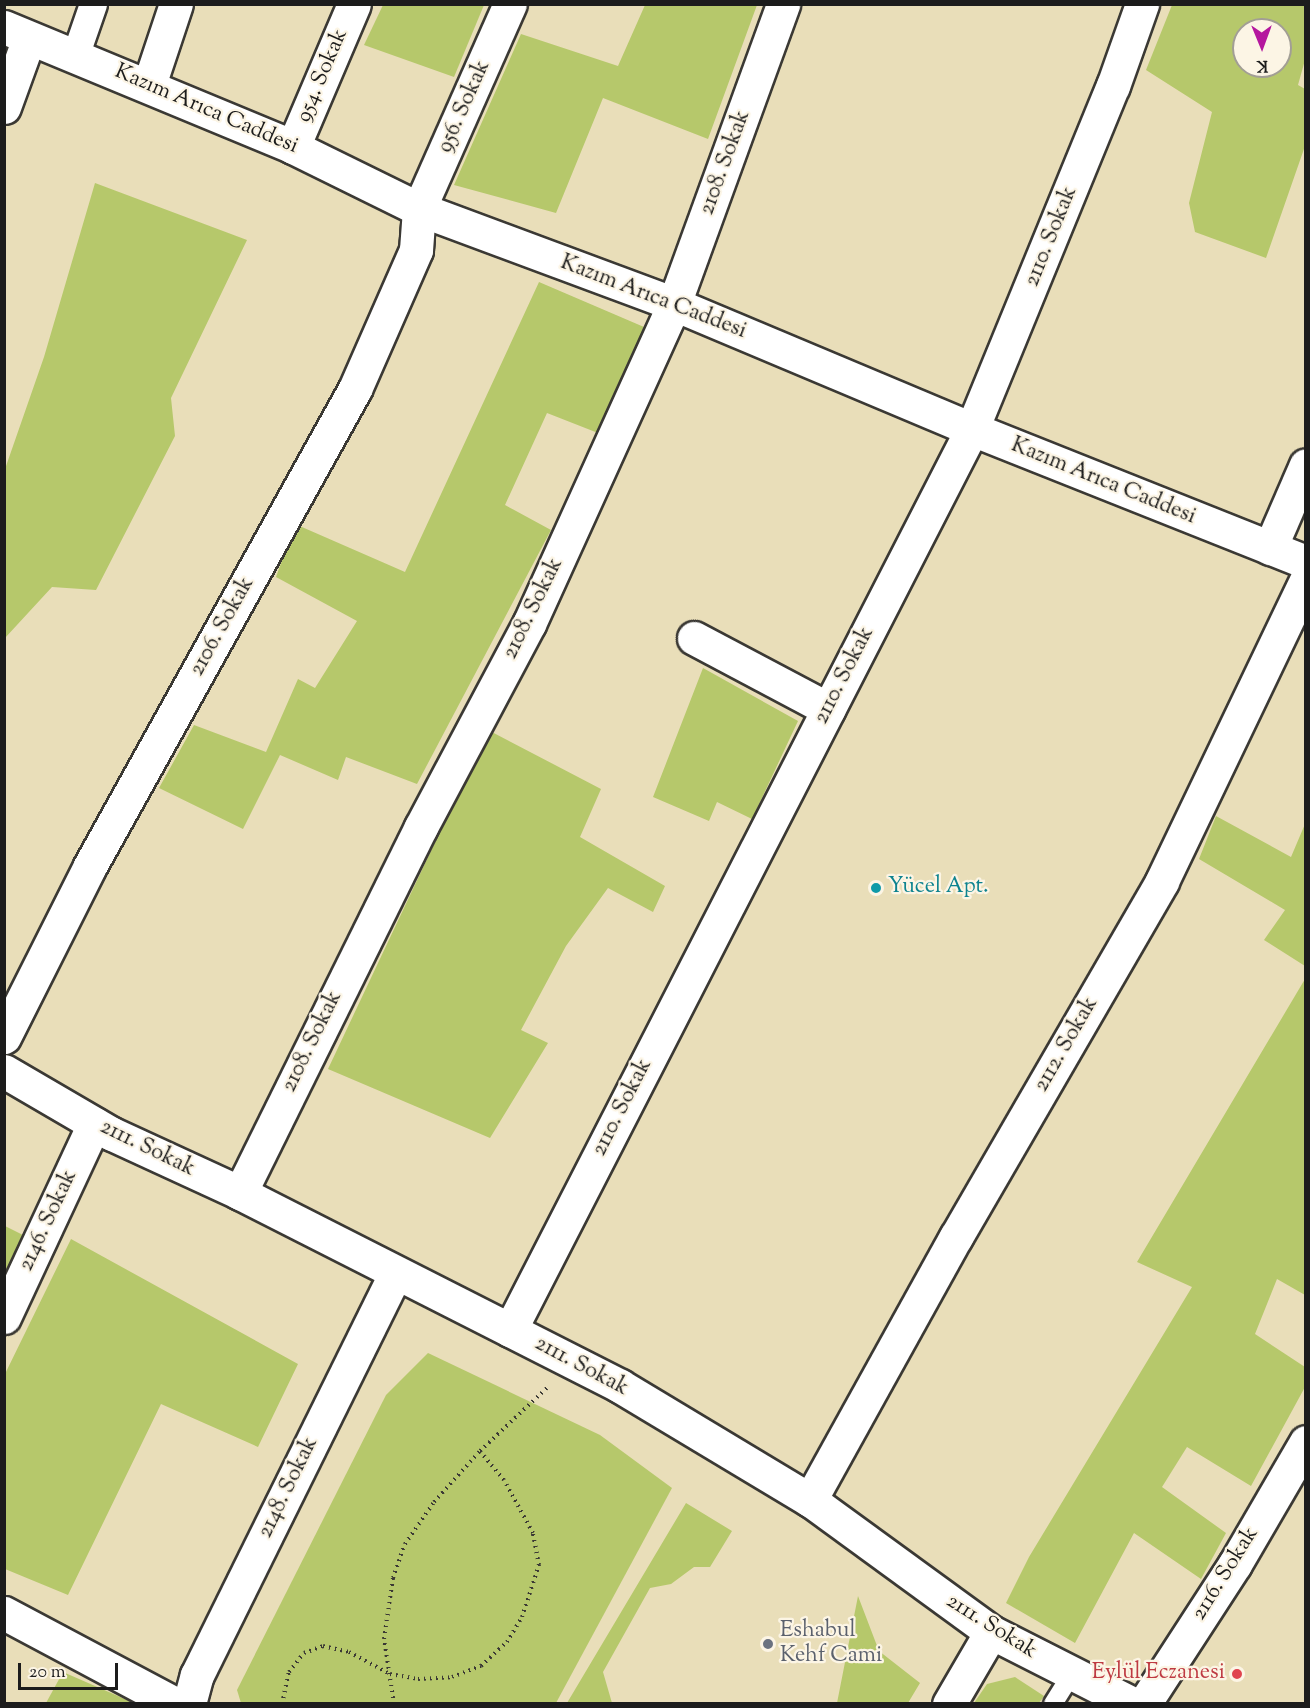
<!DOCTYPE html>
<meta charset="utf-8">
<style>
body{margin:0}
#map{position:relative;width:1310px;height:1708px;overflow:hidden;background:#e9deb9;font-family:"Sorts Mill Goudy",serif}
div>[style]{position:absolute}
.green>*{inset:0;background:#b6c86b}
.path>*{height:4px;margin-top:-2px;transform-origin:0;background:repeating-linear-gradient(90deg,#3b3934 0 1.5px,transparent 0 6px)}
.roads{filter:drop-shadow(2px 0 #3b3934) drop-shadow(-2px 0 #3b3934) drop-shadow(0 2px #3b3934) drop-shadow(0 -2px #3b3934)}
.service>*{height:18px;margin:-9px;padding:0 9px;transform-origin:9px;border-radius:9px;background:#fff}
.pedestrian>*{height:27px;margin:-13.5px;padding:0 13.5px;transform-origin:13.5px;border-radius:13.5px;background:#fff}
.minor>*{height:33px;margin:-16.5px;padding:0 16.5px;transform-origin:16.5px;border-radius:16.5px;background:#fff}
.tertiary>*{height:33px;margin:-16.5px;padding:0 16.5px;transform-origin:16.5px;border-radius:16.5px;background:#fff}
.dots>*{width:16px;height:16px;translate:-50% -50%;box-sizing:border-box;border:3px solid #fcf5e5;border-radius:50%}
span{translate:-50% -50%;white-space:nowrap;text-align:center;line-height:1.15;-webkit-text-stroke:4.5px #fcf5e5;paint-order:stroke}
.street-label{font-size:22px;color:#1c1c1c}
.culture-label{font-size:22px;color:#0d838f}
.left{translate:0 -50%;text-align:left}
.worship-label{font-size:22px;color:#5b616d}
.health-label{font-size:22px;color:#be3a42}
.right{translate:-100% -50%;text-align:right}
.frame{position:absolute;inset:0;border:6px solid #1c1c1c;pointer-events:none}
.north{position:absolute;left:1232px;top:18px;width:60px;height:60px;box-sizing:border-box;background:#fcf5e5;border:2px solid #a29e95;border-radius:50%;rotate:179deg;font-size:16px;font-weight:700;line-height:24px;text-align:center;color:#1c1c1c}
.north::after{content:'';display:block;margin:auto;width:21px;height:27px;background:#b5179e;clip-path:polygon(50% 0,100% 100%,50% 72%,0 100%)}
.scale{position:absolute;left:18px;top:1663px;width:100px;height:27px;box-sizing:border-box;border:3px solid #1c1c1c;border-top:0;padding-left:8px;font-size:18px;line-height:21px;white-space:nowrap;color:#1c1c1c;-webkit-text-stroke:4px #fcf5e5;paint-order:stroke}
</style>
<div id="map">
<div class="green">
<div style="clip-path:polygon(383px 5px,484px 5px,454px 77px,364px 45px)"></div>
<div style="clip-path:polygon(645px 5px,757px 5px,708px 139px,603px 98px,556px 213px,454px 185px,521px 34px,618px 66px)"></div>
<div style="clip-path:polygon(evenodd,1172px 5px,1305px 5px,1305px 60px,1298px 85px,1305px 89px,1305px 146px,1266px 258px,1195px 232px,1189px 203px,1212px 112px,1146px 70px,1172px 5px,1244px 30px,1280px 30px,1280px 66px,1244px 66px,1244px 30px)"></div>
<div style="clip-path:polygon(95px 183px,247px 240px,171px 398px,175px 436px,96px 590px,52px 587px,5px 638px,5px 469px,44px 357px)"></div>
<div style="clip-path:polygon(539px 282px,644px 327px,598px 433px,547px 413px,505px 505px,551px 530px,417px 784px,346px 757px,338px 780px,280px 755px,243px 829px,159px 788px,194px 725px,266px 752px,298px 679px,315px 688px,357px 621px,276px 577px,295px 524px,405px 572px)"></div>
<div style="clip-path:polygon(703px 668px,798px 721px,752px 819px,717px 802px,709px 821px,653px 797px)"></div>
<div style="clip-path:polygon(488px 730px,601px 789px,580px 837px,665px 886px,653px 912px,608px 888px,566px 946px,521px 1030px,548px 1043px,490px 1138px,328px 1069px)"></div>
<div style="clip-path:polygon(1216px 816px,1291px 857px,1305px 824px,1305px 966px,1264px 940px,1285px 910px,1199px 859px)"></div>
<div style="clip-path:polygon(1305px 979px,1305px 1295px,1277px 1279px,1255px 1334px,1305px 1367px,1305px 1387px,1251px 1486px,1187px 1447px,1162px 1487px,1226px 1533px,1201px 1579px,1134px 1533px,1075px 1643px,1006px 1603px,1029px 1557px,1192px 1287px,1137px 1262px)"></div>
<div style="clip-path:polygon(5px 1226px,23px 1235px,5px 1275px)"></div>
<div style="clip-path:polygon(71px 1239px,298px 1364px,258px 1447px,161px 1404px,68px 1595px,5px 1569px,4px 1376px)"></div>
<div style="clip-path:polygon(428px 1353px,600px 1435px,672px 1488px,556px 1703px,241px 1703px,237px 1690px,386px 1395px)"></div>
<div style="clip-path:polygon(686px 1503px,732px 1531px,710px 1567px,694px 1567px,671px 1584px,650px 1588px,603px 1672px,612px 1703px,567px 1703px)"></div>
<div style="clip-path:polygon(858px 1596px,879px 1651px,920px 1683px,908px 1703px,837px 1703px)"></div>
<div style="clip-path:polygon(63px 1672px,134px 1703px,46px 1703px)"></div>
<div style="clip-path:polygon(1015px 1677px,1044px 1696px,1039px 1703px,974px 1703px,987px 1684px)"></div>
</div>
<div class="path">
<div style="left:282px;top:1704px;width:33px;rotate:-78deg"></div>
<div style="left:289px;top:1672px;width:24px;rotate:-52deg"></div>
<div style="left:304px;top:1653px;width:20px;rotate:-20deg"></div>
<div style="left:323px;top:1646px;width:27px;rotate:13deg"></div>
<div style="left:349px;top:1652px;width:47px;rotate:28.2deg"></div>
<div style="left:390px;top:1674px;width:28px;rotate:10deg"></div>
<div style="left:418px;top:1679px;width:34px;rotate:-3deg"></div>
<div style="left:452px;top:1677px;width:31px;rotate:-21deg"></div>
<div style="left:481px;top:1666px;width:35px;rotate:-43deg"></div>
<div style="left:507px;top:1642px;width:29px;rotate:-59deg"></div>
<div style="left:522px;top:1617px;width:55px;rotate:-71.9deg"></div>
<div style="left:539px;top:1565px;width:33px;rotate:-101deg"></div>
<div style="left:533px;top:1533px;width:60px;rotate:-118.7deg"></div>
<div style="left:504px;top:1480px;width:38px;rotate:-130deg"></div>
<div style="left:394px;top:1704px;width:66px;rotate:-98.7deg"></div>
<div style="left:384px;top:1639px;width:62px;rotate:-81.6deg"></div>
<div style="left:393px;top:1578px;width:36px;rotate:-71deg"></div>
<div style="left:405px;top:1544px;width:51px;rotate:-55.4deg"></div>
<div style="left:434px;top:1502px;width:69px;rotate:-48deg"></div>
<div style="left:480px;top:1451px;width:95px;rotate:-43.3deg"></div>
</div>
<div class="roads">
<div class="service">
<div style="left:1053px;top:1704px;width:34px;rotate:-58deg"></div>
</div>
<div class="pedestrian">
<div style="left:75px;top:56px;width:55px;rotate:-70.9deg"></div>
</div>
<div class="minor">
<div style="left:149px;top:85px;width:85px;rotate:-71.6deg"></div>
<div style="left:4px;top:107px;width:73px;rotate:-70.1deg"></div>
<div style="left:293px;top:147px;width:155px;rotate:-66.9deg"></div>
<div style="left:1270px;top:548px;width:90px;rotate:-66.6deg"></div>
<div style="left:694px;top:638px;width:152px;rotate:27.9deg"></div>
<div style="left:4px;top:1037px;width:191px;rotate:-63.3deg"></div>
<div style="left:90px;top:866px;width:546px;rotate:-60.95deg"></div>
<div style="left:355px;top:389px;width:152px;rotate:-66.3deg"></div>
<div style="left:416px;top:250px;width:41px;rotate:-85.8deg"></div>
<div style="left:419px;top:209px;width:224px;rotate:-66.1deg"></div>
<div style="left:4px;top:1071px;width:125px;rotate:30.3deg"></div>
<div style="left:112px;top:1134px;width:141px;rotate:24.7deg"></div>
<div style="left:240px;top:1193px;width:426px;rotate:26.9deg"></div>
<div style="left:620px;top:1386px;width:222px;rotate:31deg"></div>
<div style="left:810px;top:1500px;width:224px;rotate:36.1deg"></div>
<div style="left:991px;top:1632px;width:159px;rotate:26.9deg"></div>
<div style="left:240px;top:1193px;width:408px;rotate:-63.7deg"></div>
<div style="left:421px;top:827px;width:230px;rotate:-62deg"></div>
<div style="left:529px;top:624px;width:351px;rotate:-65.6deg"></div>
<div style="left:674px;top:304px;width:319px;rotate:-70deg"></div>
<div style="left:4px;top:1317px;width:213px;rotate:-65deg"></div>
<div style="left:510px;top:1330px;width:1013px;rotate:-62.85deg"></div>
<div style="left:972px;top:429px;width:371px;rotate:-67.7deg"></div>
<div style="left:1113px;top:86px;width:87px;rotate:-70.5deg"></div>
<div style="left:810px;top:1500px;width:301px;rotate:-61deg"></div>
<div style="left:956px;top:1237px;width:411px;rotate:-59.9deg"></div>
<div style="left:1162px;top:881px;width:334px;rotate:-64.4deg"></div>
<div style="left:4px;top:1613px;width:194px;rotate:28deg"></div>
<div style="left:189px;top:1704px;width:30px;rotate:-75deg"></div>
<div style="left:197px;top:1675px;width:447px;rotate:-63.7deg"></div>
<div style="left:949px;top:1704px;width:83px;rotate:-59.7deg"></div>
<div style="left:1144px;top:1704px;width:167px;rotate:-57deg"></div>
<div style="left:1235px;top:1564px;width:141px;rotate:-59.8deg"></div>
</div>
<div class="tertiary">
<div style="left:4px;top:27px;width:313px;rotate:22.5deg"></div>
<div style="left:293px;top:147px;width:140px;rotate:26.2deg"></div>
<div style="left:419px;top:209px;width:272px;rotate:20.4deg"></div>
<div style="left:674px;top:304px;width:323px;rotate:22.8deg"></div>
<div style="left:972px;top:429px;width:360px;rotate:21.7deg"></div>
</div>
</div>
<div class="dots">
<div style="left:876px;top:888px;background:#0f9aa8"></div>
<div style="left:768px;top:1644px;background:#6b7280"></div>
<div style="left:1237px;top:1674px;background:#e0444e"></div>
</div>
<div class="street-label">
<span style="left:323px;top:76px;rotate:-67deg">954. Sokak</span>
<span style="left:465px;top:107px;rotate:-66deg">956. Sokak</span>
<span style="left:206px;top:110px;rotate:23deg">Kazım Arıca Caddesi</span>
<span style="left:726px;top:163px;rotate:-70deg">2108. Sokak</span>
<span style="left:1052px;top:237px;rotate:-68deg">2110. Sokak</span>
<span style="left:653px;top:298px;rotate:21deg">Kazım Arıca Caddesi</span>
<span style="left:1103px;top:482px;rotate:22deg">Kazım Arıca Caddesi</span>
<span style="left:534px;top:609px;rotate:-64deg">2108. Sokak</span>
<span style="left:223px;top:627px;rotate:-61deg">2106. Sokak</span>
<span style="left:845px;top:676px;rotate:-63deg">2110. Sokak</span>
<span style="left:313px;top:1042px;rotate:-64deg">2108. Sokak</span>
<span style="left:1067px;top:1045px;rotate:-60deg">2112. Sokak</span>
<span style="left:623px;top:1108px;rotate:-63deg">2110. Sokak</span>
<span style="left:147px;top:1149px;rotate:26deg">2111. Sokak</span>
<span style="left:49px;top:1221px;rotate:-65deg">2146. Sokak</span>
<span style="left:581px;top:1367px;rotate:28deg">2111. Sokak</span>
<span style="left:289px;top:1488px;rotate:-64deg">2148. Sokak</span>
<span style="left:1226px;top:1574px;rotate:-58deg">2116. Sokak</span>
<span style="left:991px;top:1627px;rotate:32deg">2111. Sokak</span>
</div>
<div class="culture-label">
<span class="left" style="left:888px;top:888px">Yücel Apt.</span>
</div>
<div class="worship-label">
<span class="left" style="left:780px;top:1644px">Eshabul<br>Kehf Cami</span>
</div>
<div class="health-label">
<span class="right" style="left:1225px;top:1674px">Eylül Eczanesi</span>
</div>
<div class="frame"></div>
<div class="north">K</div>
<div class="scale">20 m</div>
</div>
